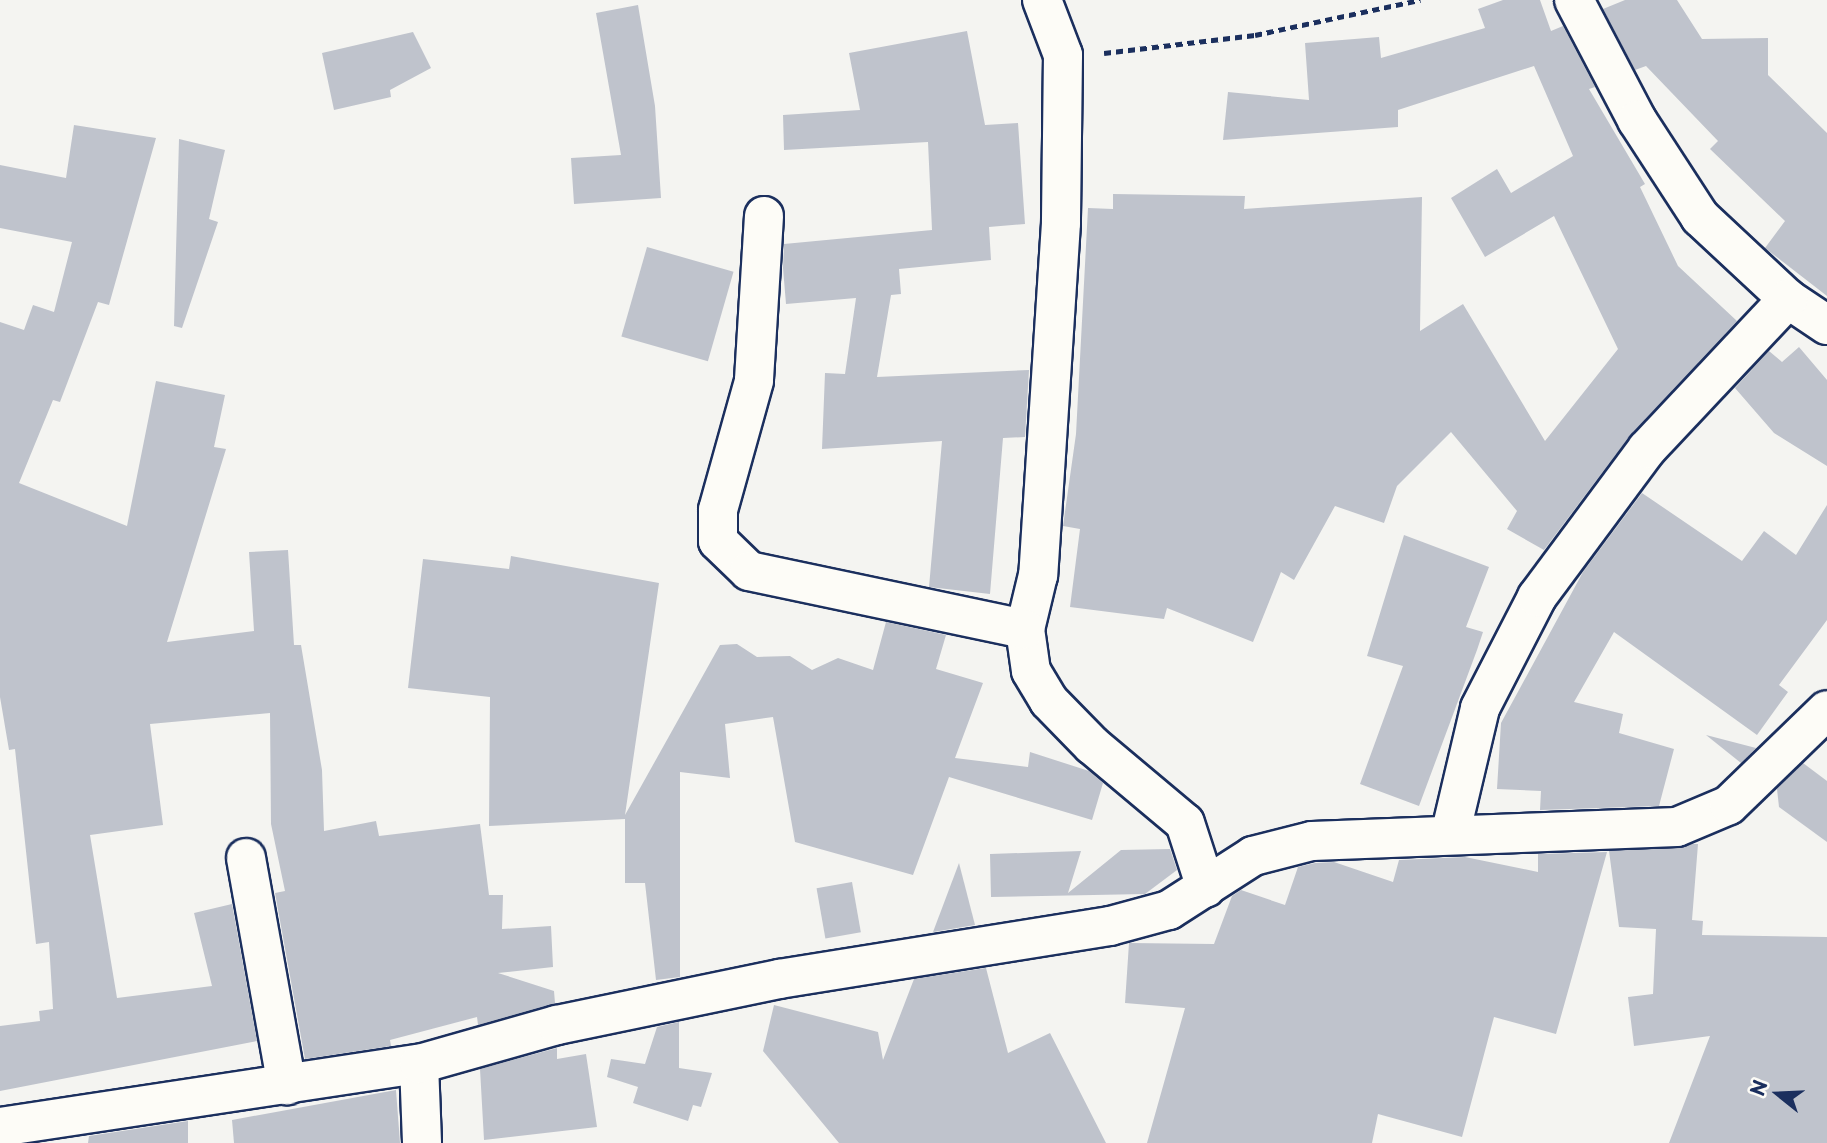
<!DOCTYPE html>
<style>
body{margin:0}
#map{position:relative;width:1827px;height:1143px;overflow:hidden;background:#f4f4f1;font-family:"Playpen Sans",sans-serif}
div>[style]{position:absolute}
.building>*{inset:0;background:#bfc3cc;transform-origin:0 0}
.path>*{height:4.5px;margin-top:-2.25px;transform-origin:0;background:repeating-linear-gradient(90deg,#1b2f5e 0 7px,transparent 0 12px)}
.roads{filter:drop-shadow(2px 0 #1b2f5e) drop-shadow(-2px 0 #1b2f5e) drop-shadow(0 2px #1b2f5e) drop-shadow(0 -2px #1b2f5e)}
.minor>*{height:38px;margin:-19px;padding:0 19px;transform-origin:19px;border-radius:19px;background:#fdfcf7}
span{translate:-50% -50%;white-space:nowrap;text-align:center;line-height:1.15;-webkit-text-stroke:6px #fdfcf7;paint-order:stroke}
.north{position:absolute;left:1743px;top:1059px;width:70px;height:70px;-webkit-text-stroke:5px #fdfcf7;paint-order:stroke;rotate:288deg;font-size:19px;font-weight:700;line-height:28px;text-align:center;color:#1b2f5e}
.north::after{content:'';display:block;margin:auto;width:24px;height:32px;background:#1b2f5e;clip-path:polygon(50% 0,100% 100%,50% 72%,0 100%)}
</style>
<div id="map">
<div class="building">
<div style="clip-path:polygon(1503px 0,1540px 0,1551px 31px,1563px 26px,1595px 87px,1589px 89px,1645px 184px,1640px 187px,1678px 266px,1737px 321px,1631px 434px,1544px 550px,1507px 529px,1517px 511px,1451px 432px,1397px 486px,1384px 523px,1335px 506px,1294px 580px,1281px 572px,1253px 642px,1167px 608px,1164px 619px,1070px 607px,1080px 529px,1063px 526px,1076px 434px,1088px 208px,1113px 209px,1113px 194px,1245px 196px,1244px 209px,1422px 197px,1420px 331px,1463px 304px,1545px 441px,1618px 349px,1554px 216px,1485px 257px,1451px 198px,1497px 169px,1511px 193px,1573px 156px,1534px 66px,1398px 110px,1398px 127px,1223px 140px,1228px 92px,1309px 100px,1305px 43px,1379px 37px,1381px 58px,1485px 28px,1478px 9px)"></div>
<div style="clip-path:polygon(1625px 0,1677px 0,1702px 39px,1768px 38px,1768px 75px,1827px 133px,1827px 296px,1765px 248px,1785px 221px,1710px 149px,1718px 141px,1646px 66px,1635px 70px,1603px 9px)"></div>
<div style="clip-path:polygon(638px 5px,655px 106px,661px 198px,574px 204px,571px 158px,621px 155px,596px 13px)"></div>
<div style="clip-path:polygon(967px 31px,985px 125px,1018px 123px,1025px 224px,989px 227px,991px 260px,899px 269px,901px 294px,891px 295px,877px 377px,1029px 370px,1025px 437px,1003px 438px,990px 594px,929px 587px,942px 441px,822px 449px,825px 373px,845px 374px,856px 298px,786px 304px,783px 268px,784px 244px,932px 230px,928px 142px,784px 150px,783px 115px,860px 110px,849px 53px)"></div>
<div style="clip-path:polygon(413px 32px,431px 68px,390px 90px,391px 97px,334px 110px,322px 53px)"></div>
<div style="clip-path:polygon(74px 125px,156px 138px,109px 305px,98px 302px,60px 402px,53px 400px,19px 483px,127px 526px,156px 381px,225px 395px,214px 447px,226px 449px,167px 642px,254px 631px,249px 552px,288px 550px,294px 645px,301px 645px,322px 770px,324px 831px,376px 821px,379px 836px,480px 824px,489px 895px,503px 895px,502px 929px,551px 926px,553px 967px,498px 973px,554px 991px,555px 1003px,478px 1025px,477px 1017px,390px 1040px,391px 1046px,305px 1059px,275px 893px,285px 891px,271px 824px,270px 713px,150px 724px,163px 825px,90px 835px,117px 998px,212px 986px,194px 913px,232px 904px,257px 1041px,0 1091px,0 1026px,40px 1021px,39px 1011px,53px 1009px,49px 942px,36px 944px,15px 749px,9px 750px,0 697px,0 322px,24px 330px,33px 305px,54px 312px,72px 242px,0 228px,0 165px,66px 178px)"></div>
<div style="clip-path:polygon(179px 139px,225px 150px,209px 219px,218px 222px,182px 328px,174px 326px)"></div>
<div style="left:647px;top:247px;width:90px;height:93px;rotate:16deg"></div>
<div style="clip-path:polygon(1799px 347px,1827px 380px,1827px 466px,1774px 433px,1735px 388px,1769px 351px,1782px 362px)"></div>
<div style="clip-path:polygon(1642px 493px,1742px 561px,1764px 531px,1796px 555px,1827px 505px,1827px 620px,1779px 685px,1788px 692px,1757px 735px,1614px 632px,1574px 702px,1623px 714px,1619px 733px,1674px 749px,1659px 806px,1540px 810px,1541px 791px,1497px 789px,1501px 723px,1583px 572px)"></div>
<div style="clip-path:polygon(1404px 535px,1489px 567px,1466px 627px,1483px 632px,1477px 650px,1419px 806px,1360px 784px,1403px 666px,1367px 656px)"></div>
<div style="clip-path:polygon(511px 556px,659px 583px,625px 815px,720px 645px,737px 644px,757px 657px,790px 656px,812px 670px,838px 658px,873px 670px,886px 622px,946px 635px,936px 669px,983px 683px,955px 758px,1028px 767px,1030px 752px,1089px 771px,1103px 783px,1092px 820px,949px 777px,913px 875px,795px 842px,773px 717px,725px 724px,730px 778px,680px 772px,680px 977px,656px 980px,645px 883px,625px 883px,625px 819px,489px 826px,490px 697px,408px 688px,423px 559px,509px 569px)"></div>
<div style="clip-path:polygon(1706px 735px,1756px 748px,1741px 763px)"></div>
<div style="clip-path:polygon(1803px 763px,1827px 781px,1827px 842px,1779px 807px,1777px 789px)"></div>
<div style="clip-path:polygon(1693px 844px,1698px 844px,1692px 920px,1703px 921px,1702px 935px,1827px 937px,1827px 1143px,1669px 1143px,1710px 1036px,1634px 1046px,1628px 997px,1653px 994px,1656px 929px,1619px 927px,1609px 851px)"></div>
<div style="clip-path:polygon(1170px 849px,1177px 870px,1145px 894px,991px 897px,990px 854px,1081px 851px,1068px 893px,1121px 850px)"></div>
<div style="clip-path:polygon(1607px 852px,1556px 1034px,1494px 1017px,1462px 1137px,1378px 1114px,1372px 1143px,1147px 1143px,1185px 1008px,1125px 1003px,1129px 943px,1214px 944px,1232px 896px,1241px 890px,1285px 905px,1298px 867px,1315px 863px,1334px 862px,1393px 882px,1399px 860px,1465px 857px,1538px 872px,1538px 854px)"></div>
<div style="clip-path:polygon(959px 863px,975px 925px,933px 932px)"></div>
<div style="left:852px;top:882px;width:51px;height:36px;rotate:80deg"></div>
<div style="clip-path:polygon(986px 968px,1008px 1053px,1050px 1033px,1106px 1143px,839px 1143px,763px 1051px,774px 1005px,878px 1032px,883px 1060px,914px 979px)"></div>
<div style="clip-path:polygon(679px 1022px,679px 1068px,712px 1073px,701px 1107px,693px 1105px,688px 1121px,633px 1103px,638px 1087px,607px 1077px,611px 1059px,645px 1064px,657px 1027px)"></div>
<div style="clip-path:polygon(557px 1048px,557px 1059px,586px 1054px,597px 1127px,484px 1140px,480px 1069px)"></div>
<div style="clip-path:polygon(396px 1090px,400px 1143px,234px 1143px,232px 1120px)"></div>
<div style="clip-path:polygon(188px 1121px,188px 1143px,88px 1143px,89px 1136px)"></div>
</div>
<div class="path">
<div style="left:1104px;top:53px;width:152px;rotate:-6.8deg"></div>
<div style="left:1255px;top:35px;width:169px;rotate:-12deg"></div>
</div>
<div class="roads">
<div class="minor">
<div style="left:1042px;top:0;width:59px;rotate:69.1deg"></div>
<div style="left:1063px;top:55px;width:168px;rotate:90.7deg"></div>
<div style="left:1061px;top:223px;width:353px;rotate:93.7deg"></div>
<div style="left:1038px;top:575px;width:56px;rotate:103.5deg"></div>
<div style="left:1025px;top:629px;width:42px;rotate:81.9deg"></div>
<div style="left:1031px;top:671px;width:35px;rotate:59deg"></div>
<div style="left:1049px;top:701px;width:62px;rotate:45.7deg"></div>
<div style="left:1092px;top:745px;width:121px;rotate:40deg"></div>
<div style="left:1185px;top:823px;width:68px;rotate:72.1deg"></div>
<div style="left:1574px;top:0;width:136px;rotate:62.3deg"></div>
<div style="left:1637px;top:120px;width:116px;rotate:57deg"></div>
<div style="left:1700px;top:217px;width:120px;rotate:43deg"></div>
<div style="left:1788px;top:299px;width:47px;rotate:33.7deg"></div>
<div style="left:764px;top:216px;width:165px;rotate:93.5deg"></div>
<div style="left:754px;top:381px;width:134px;rotate:105.6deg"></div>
<div style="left:718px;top:510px;width:31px;rotate:90deg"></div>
<div style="left:718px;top:541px;width:43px;rotate:44.1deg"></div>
<div style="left:749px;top:571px;width:282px;rotate:11.9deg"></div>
<div style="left:1451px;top:831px;width:126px;rotate:-76.7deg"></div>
<div style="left:1480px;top:708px;width:125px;rotate:-62.8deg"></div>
<div style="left:1537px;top:597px;width:184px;rotate:-53.4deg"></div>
<div style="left:1647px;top:449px;width:206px;rotate:-46.8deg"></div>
<div style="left:246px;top:858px;width:231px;rotate:79.8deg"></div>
<div style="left:419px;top:1064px;width:79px;rotate:87.8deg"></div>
<div style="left:0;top:1127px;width:424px;rotate:-8.6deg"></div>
<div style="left:419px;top:1064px;width:143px;rotate:-15.8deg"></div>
<div style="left:557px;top:1025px;width:227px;rotate:-11.7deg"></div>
<div style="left:779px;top:979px;width:335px;rotate:-9.1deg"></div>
<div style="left:1110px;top:926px;width:61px;rotate:-15.2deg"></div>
<div style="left:1169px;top:910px;width:100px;rotate:-32.7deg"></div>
<div style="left:1253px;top:856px;width:61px;rotate:-14.3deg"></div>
<div style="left:1312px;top:841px;width:365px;rotate:-2.2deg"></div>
<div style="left:1677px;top:827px;width:56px;rotate:-22.9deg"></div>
<div style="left:1729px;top:805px;width:136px;rotate:-44.1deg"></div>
</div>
</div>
<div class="north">N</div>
</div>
